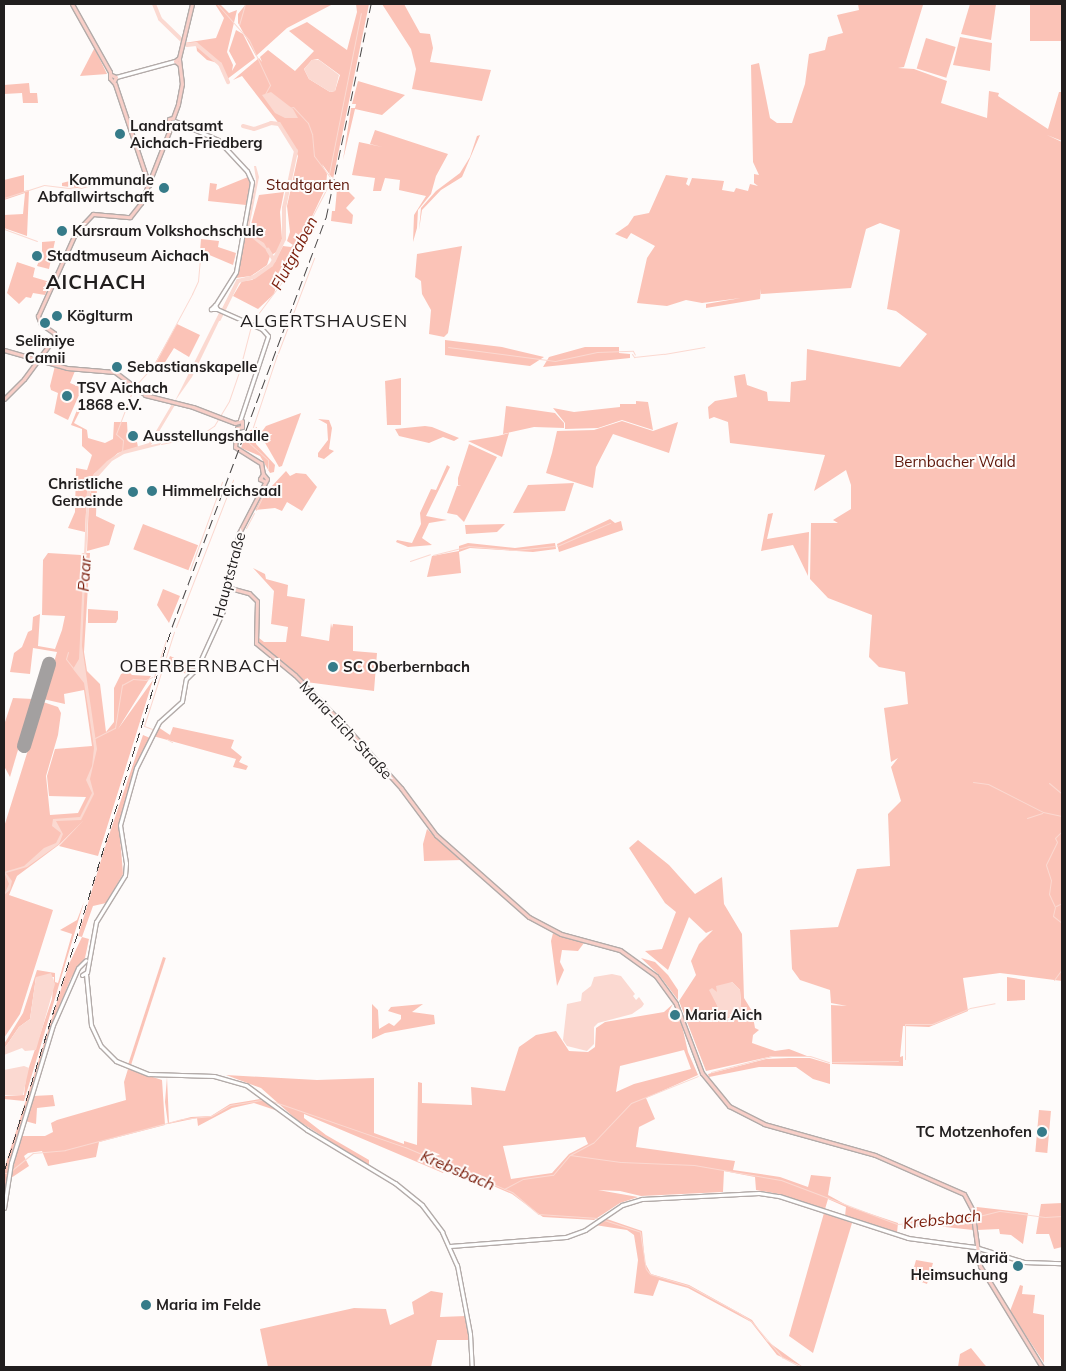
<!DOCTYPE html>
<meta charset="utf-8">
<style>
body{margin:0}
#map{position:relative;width:1066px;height:1371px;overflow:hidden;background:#fefbfa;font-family:Mulish,sans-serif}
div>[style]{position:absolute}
.green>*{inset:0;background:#fbc3b7;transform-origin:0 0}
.water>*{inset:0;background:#fbd9d1}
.stream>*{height:1px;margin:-0.5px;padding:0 0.5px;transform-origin:0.5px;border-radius:0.5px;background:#fbd9d1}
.river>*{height:4px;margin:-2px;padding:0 2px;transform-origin:2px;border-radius:2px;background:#fbd9d1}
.runway>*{height:14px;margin:-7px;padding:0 7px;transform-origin:7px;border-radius:7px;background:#a3a0a0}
.roads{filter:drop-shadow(1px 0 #b3aba9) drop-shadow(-1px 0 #b3aba9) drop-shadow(0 1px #b3aba9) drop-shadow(0 -1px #b3aba9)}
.tertiary>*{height:3px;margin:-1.5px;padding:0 1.5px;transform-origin:1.5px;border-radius:1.5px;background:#fff}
.secondary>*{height:3px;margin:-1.5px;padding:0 1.5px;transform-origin:1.5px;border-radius:1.5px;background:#f8cfc8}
.rail>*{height:1px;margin-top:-0.5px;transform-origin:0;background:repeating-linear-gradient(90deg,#484545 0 10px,transparent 0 15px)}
.dots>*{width:14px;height:14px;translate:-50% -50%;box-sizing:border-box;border:2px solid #fefbfa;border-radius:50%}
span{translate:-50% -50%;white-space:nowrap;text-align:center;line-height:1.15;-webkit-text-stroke:4px #fefbfa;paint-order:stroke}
.poi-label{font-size:15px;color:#211e1e;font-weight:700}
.left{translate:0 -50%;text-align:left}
.right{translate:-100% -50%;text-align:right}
.park-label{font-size:15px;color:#5d1609}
.street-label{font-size:15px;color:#211e1e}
.water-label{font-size:16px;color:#791b09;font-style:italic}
.quarter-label{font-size:18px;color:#211e1e;letter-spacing:1px}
.district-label{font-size:20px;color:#211e1e;font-weight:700;letter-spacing:1px}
.frame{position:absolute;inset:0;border:5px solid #211e1e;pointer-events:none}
</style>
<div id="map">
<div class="green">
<div style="clip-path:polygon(215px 4px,220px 4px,229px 13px,237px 10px,227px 52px,233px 65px,232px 71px,236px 64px,229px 51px,236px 30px,243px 34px,255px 58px,226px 80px,218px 63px,207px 60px,197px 51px,196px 44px,187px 46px,184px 43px,216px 38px,224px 18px)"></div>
<div style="clip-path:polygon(246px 4px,317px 5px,333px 4px,287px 28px,256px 56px,238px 23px,238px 14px)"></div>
<div style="clip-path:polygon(evenodd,356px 4px,369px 4px,333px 179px,322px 164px,327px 174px,326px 187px,283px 278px,277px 283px,274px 294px,258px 309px,233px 296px,242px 281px,252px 280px,274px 263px,283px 246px,291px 247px,293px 245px,287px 241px,290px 232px,287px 206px,298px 156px,287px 134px,242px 76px,233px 80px,259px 58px,262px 62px,260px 57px,268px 50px,295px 71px,314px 51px,289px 31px,307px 22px,347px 50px,357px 12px,356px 4px,318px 59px,340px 75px,335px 91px,330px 92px,309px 79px,304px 69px,312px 60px,318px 59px)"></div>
<div style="clip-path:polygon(382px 4px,404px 4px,420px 33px,430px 34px,433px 48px,430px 62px,491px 70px,482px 101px,412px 89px,416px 69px,411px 49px)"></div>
<div style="clip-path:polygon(858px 4px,923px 5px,904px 67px,898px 68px,914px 69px,947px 81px,941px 103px,987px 118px,989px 91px,999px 93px,998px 96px,1048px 129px,1059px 92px,1062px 92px,1062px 141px,1047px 135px,1062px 142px,1062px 981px,1000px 973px,963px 978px,968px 1011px,929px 1027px,903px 1026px,900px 1057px,903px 1056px,903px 1066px,832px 1064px,831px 1005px,847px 1006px,831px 1003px,830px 990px,800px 980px,792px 969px,790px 930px,838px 927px,857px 869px,890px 866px,888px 814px,901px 801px,891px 767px,898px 758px,891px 762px,884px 708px,908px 704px,905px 672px,879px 667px,869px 657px,872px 615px,828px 598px,810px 579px,811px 523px,838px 523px,833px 520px,851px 509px,851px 485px,846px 470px,814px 491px,825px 455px,730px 443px,728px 422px,714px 417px,709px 419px,708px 407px,715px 401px,737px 397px,734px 376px,745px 374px,747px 385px,767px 392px,768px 401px,790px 402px,791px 382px,806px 380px,807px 349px,900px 367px,927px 334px,896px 311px,887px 309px,900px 230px,880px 223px,866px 229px,851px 288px,761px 294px,761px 289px,760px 299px,706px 308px,706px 304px,741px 298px,702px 303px,686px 300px,667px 306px,637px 303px,647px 258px,655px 246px,631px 233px,627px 239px,615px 234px,628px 225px,634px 216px,649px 213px,666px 175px,688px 178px,686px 184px,689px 186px,692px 178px,724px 181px,722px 190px,734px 192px,736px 188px,748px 191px,750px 184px,758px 186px,754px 183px,754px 174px,759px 175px,753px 162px,751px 65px,759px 63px,770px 118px,777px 123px,792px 123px,805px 84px,809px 54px,825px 50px,828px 37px,843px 33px,837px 15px,859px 10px)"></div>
<div style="clip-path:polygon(970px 4px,996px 4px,991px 40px,961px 34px)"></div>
<div style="left:1030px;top:4px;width:32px;height:37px"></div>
<div style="clip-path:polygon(960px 37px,992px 43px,990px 71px,953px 65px)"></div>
<div style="left:926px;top:38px;width:31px;height:32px;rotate:17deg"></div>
<div style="clip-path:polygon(95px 49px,107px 74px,80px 76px,94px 49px)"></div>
<div style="clip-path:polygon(358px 81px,405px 95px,382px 115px,355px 109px,343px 160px,351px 108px,355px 108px,356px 104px,352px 104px)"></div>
<div style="clip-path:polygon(29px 83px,30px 93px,37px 93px,38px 103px,23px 103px,22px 93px,4px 94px,4px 85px)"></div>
<div style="clip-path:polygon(375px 130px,448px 154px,436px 176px,431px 194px,418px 210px,417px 228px,413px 242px,414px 215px,426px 196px,399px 190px,400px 180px,385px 178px,381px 191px,373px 191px,375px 178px,352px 175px,359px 142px,382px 147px,370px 144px)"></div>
<div style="clip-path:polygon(480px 135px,462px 177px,441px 190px,422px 210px,419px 230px,421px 208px,436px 191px,460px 173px,470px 157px,477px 136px)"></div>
<div style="clip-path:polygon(24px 175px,24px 191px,29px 190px,27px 236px,4px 228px,4px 215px,23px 214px,25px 193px,4px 200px,4px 180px)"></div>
<div style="clip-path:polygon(93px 175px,91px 185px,77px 188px,62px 186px,62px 183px)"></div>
<div style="clip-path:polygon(248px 177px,250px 183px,246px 205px,208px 201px,210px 183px,217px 184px,216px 190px)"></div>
<div style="clip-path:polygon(337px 189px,348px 191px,355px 198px,346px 208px,353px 215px,352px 224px,331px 221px,332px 211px,335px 211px)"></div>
<div style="clip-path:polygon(284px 192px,280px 212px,282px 239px,278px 251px,270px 256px,267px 265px,251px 276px,236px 278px,241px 238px,249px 232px,259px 195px)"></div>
<div style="clip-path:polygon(201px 239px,219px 241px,218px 247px,236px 253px,233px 265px,200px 251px)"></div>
<div style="clip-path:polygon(55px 241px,49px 269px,37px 266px,42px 253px,42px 242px)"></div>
<div style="clip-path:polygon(462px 246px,448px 333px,444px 337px,429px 334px,431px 310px,422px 294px,421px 281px,415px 277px,417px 254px)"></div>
<div style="clip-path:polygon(17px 262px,35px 268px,33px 277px,50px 282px,45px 295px,33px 293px,31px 298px,26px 297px,19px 304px,7px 293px)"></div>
<div style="clip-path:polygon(177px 324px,200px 335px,189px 357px,174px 348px,162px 367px,155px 363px)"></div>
<div style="clip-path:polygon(445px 340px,502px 347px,544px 357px,530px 366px,445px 355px)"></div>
<div style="clip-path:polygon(585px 347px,619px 347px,619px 353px,630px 354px,630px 358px,543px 367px,549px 357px)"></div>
<div style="clip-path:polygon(55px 366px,75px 371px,70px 383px,82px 388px,68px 420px,54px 413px,58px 393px,51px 390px,50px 386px)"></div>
<div style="clip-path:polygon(401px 378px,401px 425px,387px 425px,385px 381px)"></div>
<div style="clip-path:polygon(636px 401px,648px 402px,653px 430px,622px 420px,598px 428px,565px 429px,565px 423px,553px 408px,574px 412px,620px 407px,620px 404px,636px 404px)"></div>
<div style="clip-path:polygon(79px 405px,83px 405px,74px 423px,87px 430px,88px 438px,105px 443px,113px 439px,114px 422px,127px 422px,128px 441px,137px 442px,138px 447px,118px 453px,94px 474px,87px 492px,85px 532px,68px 528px,75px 512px,76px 468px,87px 470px,92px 455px,82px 446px,82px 429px,71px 425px)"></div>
<div style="clip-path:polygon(506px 406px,555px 413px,564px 423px,564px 428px,534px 427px,503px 434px)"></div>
<div style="clip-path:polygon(301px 413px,282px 466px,279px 467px,260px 434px,266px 426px)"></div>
<div style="clip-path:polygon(318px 419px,329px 420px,332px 428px,329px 449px,334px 451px,324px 459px,318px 457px,318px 453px,328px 440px,327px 424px)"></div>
<div style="clip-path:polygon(622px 421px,653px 431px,678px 422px,669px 453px,613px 434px,596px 467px,593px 488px,546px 473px,552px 453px,589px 453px,552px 453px,557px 431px,594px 430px)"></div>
<div style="clip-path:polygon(425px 426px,432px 427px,459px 438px,454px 441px,443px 437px,429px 443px,399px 436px,395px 429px)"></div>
<div style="clip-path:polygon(257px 427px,256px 444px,275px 465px,274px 472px,270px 473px,260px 456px,241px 448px,247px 432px)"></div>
<div style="clip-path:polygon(509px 433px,502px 457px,468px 441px,498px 436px)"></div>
<div style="clip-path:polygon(469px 444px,497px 457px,464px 522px,457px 515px,447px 513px,457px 486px,461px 485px,458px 485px,458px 478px)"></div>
<div style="clip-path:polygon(447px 465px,450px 467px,426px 516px,447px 520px,429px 523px,422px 538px,432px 545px,408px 547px,396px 542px,397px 540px,412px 543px,421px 524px,420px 513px,431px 489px,436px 490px)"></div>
<div style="clip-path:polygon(286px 471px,290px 476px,296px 473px,306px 474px,317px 487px,302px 511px,287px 502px,282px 511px,275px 508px,255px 510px,267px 486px,271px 487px)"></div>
<div style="clip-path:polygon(574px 483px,565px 511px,513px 513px,528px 485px)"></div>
<div style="clip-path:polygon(97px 487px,96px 516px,115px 525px,109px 545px,87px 551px,89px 497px,92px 488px)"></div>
<div style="clip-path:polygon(773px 513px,767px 539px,809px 532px,808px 576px,793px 545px,761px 551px,768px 514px)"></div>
<div style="clip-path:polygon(610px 519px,615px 523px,621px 521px,623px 530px,559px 552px,557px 544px)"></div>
<div style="left:143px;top:524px;width:59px;height:27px;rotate:21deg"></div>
<div style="clip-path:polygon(505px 524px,497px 532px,466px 534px,465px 525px)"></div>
<div style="clip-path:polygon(468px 543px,515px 548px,555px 543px,556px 549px,533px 552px,470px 548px,459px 552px,461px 573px,427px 577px,432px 556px,459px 551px,459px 546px)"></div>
<div style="clip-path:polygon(48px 553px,81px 555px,82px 553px,90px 553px,84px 652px,87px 671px,100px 684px,106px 732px,114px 722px,114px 688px,121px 674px,128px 671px,132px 675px,151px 676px,118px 729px,153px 680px,98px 856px,59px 846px,84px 820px,60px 844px,17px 876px,9px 895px,53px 910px,20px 1014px,4px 1038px,4px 827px,43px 702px,58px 707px,61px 713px,58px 735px,46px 776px,50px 815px,78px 813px,86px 797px,49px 796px,47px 776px,55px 749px,92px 746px,84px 690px,64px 694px,65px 704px,43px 699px,57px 652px,33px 648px,30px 674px,10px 672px,14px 653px,22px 647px,28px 632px,32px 630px,33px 617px,40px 614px,38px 646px,55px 649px,62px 630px,65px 616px,42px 615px,43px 560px)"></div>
<div style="clip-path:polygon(253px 568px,265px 574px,266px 579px,288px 585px,287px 596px,305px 599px,301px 636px,329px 641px,331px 623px,332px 628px,333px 624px,353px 626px,353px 651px,377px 653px,374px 691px,306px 682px,265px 650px,257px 639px,257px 626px,259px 638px,264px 642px,286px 642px,288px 627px,271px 624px,274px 591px)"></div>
<div style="clip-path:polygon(163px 589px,180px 596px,169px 623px,157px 605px)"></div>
<div style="clip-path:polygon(88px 609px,118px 611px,118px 619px,116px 623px,88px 623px)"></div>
<div style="clip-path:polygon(170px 656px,185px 663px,190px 659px,198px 662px,194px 670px,186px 674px,167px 664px)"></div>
<div style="clip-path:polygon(13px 698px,33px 699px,10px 777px,4px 766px,4px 725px)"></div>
<div style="clip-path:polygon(158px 727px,170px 735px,173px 727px,234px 740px,231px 748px,242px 757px,239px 762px,248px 766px,246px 770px,233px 767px,236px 759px,153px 736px)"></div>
<div style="clip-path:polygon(143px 735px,150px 738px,137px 762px,119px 824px,123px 874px,106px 903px,93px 906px,82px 937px,89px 939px,85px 958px,71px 978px,52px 1025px,9px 1164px,4px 1201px,5px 1166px,69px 964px,82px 937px,78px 936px,106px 844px)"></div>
<div style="clip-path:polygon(427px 829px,442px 843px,463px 860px,424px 861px,423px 844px)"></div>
<div style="clip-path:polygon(evenodd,638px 840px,669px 865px,695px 894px,722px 877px,724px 904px,742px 934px,744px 998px,752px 1011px,755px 1028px,759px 1030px,753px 1035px,752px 1043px,775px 1051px,789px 1049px,807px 1056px,773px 1056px,706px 1071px,679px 1001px,696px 975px,691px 961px,699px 944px,713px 930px,706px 933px,689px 917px,668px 970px,645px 951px,662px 949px,676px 912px,665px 903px,629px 848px,638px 840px,732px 982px,740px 990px,741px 1006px,721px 1013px,713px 996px,732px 982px)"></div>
<div style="clip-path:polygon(84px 902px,24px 1101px,4px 1099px,4px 1096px,24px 1095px,26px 1076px,52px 999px,54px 977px,36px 977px,30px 1019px,19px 1027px,4px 1049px,4px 1044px,23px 1013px,37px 970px,55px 973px,55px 982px,58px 983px,72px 934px,60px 930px,77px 920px)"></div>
<div style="clip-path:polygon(553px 933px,584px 943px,578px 951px,562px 950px,560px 962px,564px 970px,557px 986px,551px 941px)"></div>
<div style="left:163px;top:957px;width:3px;height:114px;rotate:18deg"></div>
<div style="clip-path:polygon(641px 958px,655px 962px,668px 975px,678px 990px,678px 1000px,659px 975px)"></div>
<div style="clip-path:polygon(1007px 977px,1025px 980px,1025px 1000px,1007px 1001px)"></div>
<div style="clip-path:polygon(372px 1004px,378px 1010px,379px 1029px,389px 1023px,394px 1026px,401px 1019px,401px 1015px,388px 1011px,391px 1007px,423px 1004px,412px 1012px,434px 1015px,435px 1024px,385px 1033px,372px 1039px)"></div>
<div style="clip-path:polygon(evenodd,673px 1004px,669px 1011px,675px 1022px,681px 1021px,688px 1052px,698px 1075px,646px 1098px,655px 1119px,639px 1127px,636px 1147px,735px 1161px,733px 1170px,780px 1177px,808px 1187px,811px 1175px,831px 1177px,828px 1195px,850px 1207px,898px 1223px,897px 1233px,845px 1216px,846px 1207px,828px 1199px,825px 1209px,779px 1194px,756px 1190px,755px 1177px,724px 1171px,723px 1192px,641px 1196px,620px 1191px,598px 1190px,638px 1197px,620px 1203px,594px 1220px,543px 1217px,512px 1194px,447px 1166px,443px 1173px,304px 1114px,304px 1118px,326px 1135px,369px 1160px,369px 1166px,297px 1120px,261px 1088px,226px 1075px,317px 1080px,374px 1078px,374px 1133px,404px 1144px,404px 1141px,417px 1145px,418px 1082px,422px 1083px,422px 1103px,472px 1105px,471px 1087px,505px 1091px,519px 1047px,536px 1035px,556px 1031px,569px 1051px,588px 1052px,595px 1047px,596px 1028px,605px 1022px,664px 1012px,673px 1004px,684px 1050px,691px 1069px,634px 1084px,616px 1092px,620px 1066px,684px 1050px,673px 1004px,585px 1137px,588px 1144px,569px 1154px,552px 1173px,511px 1179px,503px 1146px,585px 1137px)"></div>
<div style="clip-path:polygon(789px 1058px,810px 1058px,830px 1064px,830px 1084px,813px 1079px,796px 1067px,759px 1067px,709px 1077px,708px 1074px,766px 1059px)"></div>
<div style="clip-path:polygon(128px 1069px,162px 1080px,165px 1125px,99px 1142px,96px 1157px,48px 1166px,42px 1151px,28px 1153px,24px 1156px,29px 1166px,11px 1178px,20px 1136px,45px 1136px,53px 1132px,51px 1123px,57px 1120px,126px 1100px,124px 1082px)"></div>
<div style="clip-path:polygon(167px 1077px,169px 1123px,191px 1117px,211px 1116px,230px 1104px,260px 1099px,266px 1099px,281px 1112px,254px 1103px,232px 1108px,198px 1126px,197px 1118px,168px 1124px,165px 1102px)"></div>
<div style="clip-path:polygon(53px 1095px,55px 1106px,37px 1108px,36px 1124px,25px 1121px,33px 1096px)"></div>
<div style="left:1039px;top:1110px;width:12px;height:42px;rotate:5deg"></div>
<div style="clip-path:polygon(1062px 1203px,1062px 1247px,1054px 1249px,1049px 1234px,1036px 1234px,1041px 1204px)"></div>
<div style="clip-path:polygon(977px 1207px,1028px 1213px,1023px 1244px,1011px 1235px,1000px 1234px,999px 1229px,977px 1230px,974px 1209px)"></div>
<div style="clip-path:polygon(824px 1213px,852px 1223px,813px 1353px,789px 1336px)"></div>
<div style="clip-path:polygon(955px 1216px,972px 1216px,973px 1230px,936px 1226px,902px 1227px,903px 1222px)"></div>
<div style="clip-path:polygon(604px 1218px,642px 1231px,645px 1263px,651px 1274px,689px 1285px,752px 1320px,767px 1341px,803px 1367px,777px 1355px,751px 1322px,688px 1288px,659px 1280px,653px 1296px,634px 1293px,638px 1260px,634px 1235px,627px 1230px,595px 1225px)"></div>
<div style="clip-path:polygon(916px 1260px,933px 1263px,927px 1284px,911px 1278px)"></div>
<div style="clip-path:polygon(1020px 1285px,1023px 1286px,1022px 1294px,1035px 1295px,1033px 1313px,1044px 1315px,1044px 1363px,1010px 1311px)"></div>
<div style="clip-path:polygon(431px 1291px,443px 1293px,440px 1317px,466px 1316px,469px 1334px,469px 1340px,437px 1340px,431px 1367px,268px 1367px,260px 1329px,354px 1308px,386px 1309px,390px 1325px,414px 1314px,412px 1302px)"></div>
<div style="clip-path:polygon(971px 1348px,984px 1364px,987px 1367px,958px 1367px,960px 1354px)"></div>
</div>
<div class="water">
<div style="clip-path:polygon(312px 60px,319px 60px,339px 75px,335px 91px,330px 92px,309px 79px,304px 69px)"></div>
<div style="clip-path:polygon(271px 92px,293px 109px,298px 118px,285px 118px,275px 113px,262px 95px)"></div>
<div style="clip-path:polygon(254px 166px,256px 166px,259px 177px,248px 233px,264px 243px,269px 252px,245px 232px,256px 180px)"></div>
<div style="clip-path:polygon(219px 313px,222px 315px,192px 377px,175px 401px)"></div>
<div style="clip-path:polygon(172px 404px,175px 405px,151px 445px,161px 443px,160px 445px,124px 454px,112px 461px,95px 480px,89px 497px,82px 646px,97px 749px,90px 779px,94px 794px,81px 820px,56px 821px,63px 834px,59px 844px,27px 867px,6px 873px,12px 881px,10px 890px,4px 895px,9px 884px,4px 872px,24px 866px,44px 848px,56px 843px,61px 833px,52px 826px,53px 819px,80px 817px,92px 793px,86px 780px,92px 766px,94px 748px,88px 707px,84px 683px,73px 669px,79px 659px,87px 492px,94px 474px,107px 461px,122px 451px,149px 443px)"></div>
<div style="clip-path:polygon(51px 973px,55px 984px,36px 1050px,25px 1051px,22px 1048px,4px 1055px,4px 1049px,19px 1027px,30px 1019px,36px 977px)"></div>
<div style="clip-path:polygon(612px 974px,621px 976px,635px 994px,633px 996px,636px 1000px,639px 997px,644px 1004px,642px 1007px,632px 1014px,598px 1023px,594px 1027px,594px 1044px,587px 1051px,567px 1046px,563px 1040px,567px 1004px,581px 1001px,582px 993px,591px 986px,594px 977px)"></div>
<div style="clip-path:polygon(732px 982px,740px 990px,741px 1006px,740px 1014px,729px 1017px,722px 1015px,709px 990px,712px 988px,717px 992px,716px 986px)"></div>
<div style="clip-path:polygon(24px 1066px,29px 1068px,23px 1095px,4px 1095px,4px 1070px)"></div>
</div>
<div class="stream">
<div style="left:217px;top:4px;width:48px;rotate:48.4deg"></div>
<div style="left:249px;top:40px;width:50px;rotate:65deg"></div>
<div style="left:270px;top:85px;width:10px;rotate:119deg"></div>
<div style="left:239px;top:25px;width:22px;rotate:-74deg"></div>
<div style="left:329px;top:174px;width:164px;rotate:-78.8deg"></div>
<div style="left:98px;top:184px;width:33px;rotate:-5deg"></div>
<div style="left:4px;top:198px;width:42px;rotate:-18deg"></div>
<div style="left:44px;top:185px;width:33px;rotate:7deg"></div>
<div style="left:77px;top:189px;width:16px;rotate:-15deg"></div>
<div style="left:4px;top:229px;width:35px;rotate:20deg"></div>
<div style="left:448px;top:347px;width:108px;rotate:7.5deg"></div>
<div style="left:555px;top:361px;width:43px;rotate:-12.1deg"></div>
<div style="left:597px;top:352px;width:36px;rotate:-2deg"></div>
<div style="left:633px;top:351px;width:4px;rotate:63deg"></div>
<div style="left:278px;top:353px;width:102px;rotate:-69.2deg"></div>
<div style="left:632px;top:354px;width:4px;rotate:56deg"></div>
<div style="left:634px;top:357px;width:30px;rotate:-6deg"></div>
<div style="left:664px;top:354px;width:41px;rotate:-9.9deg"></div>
<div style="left:136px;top:385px;width:27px;rotate:-48deg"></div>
<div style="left:154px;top:365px;width:81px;rotate:-61.8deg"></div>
<div style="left:192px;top:294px;width:14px;rotate:-65deg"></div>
<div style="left:198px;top:281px;width:22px;rotate:-85deg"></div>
<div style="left:161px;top:444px;width:39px;rotate:-12deg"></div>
<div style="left:199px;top:436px;width:18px;rotate:-34deg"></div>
<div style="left:214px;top:426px;width:29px;rotate:-59deg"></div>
<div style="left:229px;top:401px;width:31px;rotate:-71deg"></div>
<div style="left:239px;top:372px;width:52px;rotate:-75.4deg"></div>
<div style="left:252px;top:322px;width:54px;rotate:-53.3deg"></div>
<div style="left:284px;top:279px;width:40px;rotate:-68deg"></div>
<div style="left:299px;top:242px;width:61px;rotate:-62.6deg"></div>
<div style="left:327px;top:188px;width:11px;rotate:-75deg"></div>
<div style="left:330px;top:177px;width:26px;rotate:-127deg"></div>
<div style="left:314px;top:156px;width:22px;rotate:-95deg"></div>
<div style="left:312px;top:134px;width:12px;rotate:-110deg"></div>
<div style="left:308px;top:123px;width:22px;rotate:-133deg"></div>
<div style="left:293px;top:107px;width:4px;rotate:166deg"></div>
<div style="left:122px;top:452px;width:12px;rotate:-85deg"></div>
<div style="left:123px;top:440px;width:9px;rotate:-139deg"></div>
<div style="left:116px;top:434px;width:48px;rotate:-69.3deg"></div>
<div style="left:268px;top:470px;width:10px;rotate:-90deg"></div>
<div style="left:268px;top:460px;width:27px;rotate:-138deg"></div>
<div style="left:248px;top:442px;width:92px;rotate:-71.6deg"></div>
<div style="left:256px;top:510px;width:25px;rotate:-64deg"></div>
<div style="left:246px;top:528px;width:17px;rotate:-62deg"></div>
<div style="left:237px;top:546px;width:15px;rotate:-67deg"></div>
<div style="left:557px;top:546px;width:58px;rotate:-23.5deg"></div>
<div style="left:433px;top:555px;width:36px;rotate:-14deg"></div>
<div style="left:468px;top:546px;width:47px;rotate:4.9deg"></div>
<div style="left:515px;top:550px;width:40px;rotate:-5.7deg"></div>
<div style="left:410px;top:561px;width:21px;rotate:-19deg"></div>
<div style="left:190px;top:570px;width:94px;rotate:-70deg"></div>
<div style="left:176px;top:627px;width:158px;rotate:-68.8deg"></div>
<div style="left:68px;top:652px;width:7px;rotate:106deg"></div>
<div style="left:66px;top:659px;width:11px;rotate:52deg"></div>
<div style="left:154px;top:677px;width:39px;rotate:-72deg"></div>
<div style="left:152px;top:729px;width:9px;rotate:-159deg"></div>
<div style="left:144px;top:726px;width:99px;rotate:-72.3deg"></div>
<div style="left:95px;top:738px;width:22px;rotate:-27deg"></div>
<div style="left:115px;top:728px;width:44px;rotate:-80.8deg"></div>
<div style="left:122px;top:685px;width:13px;rotate:-29deg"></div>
<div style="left:133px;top:679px;width:13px;rotate:4deg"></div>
<div style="left:146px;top:680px;width:7px;rotate:-27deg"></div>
<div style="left:167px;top:739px;width:6px;rotate:31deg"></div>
<div style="left:973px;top:782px;width:15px;rotate:8deg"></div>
<div style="left:988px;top:784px;width:62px;rotate:27deg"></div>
<div style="left:1043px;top:812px;width:19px;rotate:12deg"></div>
<div style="left:1049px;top:783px;width:17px;rotate:40deg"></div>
<div style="left:1027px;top:818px;width:16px;rotate:-18deg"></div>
<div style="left:1062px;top:830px;width:5px;rotate:-90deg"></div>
<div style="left:1061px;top:832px;width:8px;rotate:135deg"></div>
<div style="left:1055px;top:838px;width:4px;rotate:63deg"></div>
<div style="left:1057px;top:842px;width:25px;rotate:116deg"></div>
<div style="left:1046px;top:865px;width:16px;rotate:72deg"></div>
<div style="left:1051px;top:880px;width:14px;rotate:98deg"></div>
<div style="left:1049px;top:894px;width:14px;rotate:65deg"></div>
<div style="left:1055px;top:907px;width:9px;rotate:103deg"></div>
<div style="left:1053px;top:916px;width:11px;rotate:38deg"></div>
<div style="left:1056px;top:906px;width:7px;rotate:-27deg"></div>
<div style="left:1054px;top:980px;width:14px;rotate:-54deg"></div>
<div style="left:905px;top:1059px;width:35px;rotate:-90deg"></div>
<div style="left:905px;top:1024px;width:27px"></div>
<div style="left:932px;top:1024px;width:41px;rotate:-22.8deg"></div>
<div style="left:970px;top:1008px;width:25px;rotate:-11deg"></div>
<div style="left:832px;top:1062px;width:66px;rotate:-0.9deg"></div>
<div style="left:711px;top:1072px;width:63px;rotate:-14.7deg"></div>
<div style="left:772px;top:1056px;width:38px"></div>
<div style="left:810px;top:1056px;width:20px;rotate:18deg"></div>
<div style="left:269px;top:1100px;width:144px;rotate:19.1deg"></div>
<div style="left:405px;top:1147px;width:116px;rotate:22.8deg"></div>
<div style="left:512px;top:1192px;width:34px;rotate:40deg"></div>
<div style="left:538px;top:1214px;width:60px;rotate:3.8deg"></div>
<div style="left:570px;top:1155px;width:51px;rotate:7.8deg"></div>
<div style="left:621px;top:1162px;width:73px;rotate:2.4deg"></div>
<div style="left:694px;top:1165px;width:88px;rotate:9.8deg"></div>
<div style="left:781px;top:1180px;width:124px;rotate:20.8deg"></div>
<div style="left:897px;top:1224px;width:70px;rotate:-4.1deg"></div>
<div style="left:967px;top:1219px;width:34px;rotate:-14deg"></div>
<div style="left:1000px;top:1211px;width:45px;rotate:7.6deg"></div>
<div style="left:1045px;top:1217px;width:17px;rotate:-3deg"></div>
<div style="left:12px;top:1170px;width:27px;rotate:-39deg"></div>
<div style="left:33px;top:1153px;width:32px;rotate:-5deg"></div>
<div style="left:65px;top:1150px;width:121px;rotate:-14.8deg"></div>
<div style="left:182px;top:1119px;width:29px;rotate:-6deg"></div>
<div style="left:211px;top:1116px;width:22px;rotate:-30deg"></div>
<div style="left:230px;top:1105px;width:33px;rotate:-9deg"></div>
<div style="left:4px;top:1173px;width:4px"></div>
<div style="left:504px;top:1189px;width:21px;rotate:-28deg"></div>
<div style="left:523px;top:1179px;width:30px;rotate:-8deg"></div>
<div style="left:553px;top:1175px;width:26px;rotate:-50deg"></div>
<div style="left:570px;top:1155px;width:26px;rotate:-28deg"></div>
<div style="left:593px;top:1143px;width:55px;rotate:-46.5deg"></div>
<div style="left:631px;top:1103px;width:72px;rotate:-21.9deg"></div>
<div style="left:604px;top:1220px;width:38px;rotate:18deg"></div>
<div style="left:640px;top:1232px;width:37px;rotate:81deg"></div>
<div style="left:646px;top:1269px;width:6px;rotate:51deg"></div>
<div style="left:650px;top:1274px;width:41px;rotate:17.1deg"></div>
<div style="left:689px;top:1286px;width:57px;rotate:28.4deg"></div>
<div style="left:739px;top:1313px;width:14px;rotate:34deg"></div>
<div style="left:751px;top:1321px;width:48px;rotate:49.3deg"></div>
<div style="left:782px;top:1357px;width:21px;rotate:28deg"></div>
</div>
<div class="river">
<div style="left:154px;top:4px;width:16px;rotate:68deg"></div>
<div style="left:160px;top:19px;width:37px;rotate:44deg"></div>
<div style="left:187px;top:45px;width:9px;rotate:-6deg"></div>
<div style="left:196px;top:44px;width:31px;rotate:40deg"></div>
<div style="left:220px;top:64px;width:20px;rotate:66deg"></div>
<div style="left:243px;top:126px;width:11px;rotate:15deg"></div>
<div style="left:254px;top:129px;width:18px;rotate:-19deg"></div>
<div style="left:271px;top:123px;width:8px;rotate:7deg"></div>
<div style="left:279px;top:124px;width:32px;rotate:58deg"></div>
<div style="left:296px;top:151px;width:58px;rotate:101.9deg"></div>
<div style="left:284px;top:208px;width:31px;rotate:90deg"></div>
<div style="left:284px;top:239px;width:23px;rotate:115deg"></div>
<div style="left:219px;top:319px;width:42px;rotate:-63.4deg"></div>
<div style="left:238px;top:281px;width:16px;rotate:-14deg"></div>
<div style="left:254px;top:277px;width:21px;rotate:-35deg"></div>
<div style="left:271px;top:265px;width:6px;rotate:-59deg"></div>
<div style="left:274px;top:260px;width:12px;rotate:-121deg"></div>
</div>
<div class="runway">
<div style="left:24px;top:746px;width:86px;rotate:-73deg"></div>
</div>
<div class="roads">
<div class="tertiary">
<div style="left:116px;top:77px;width:61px;rotate:-15.2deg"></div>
<div style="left:175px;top:121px;width:47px;rotate:23.8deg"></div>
<div style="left:218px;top:140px;width:42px;rotate:46.9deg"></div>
<div style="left:247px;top:171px;width:12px;rotate:66deg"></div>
<div style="left:252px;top:182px;width:91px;rotate:100.1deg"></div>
<div style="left:236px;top:272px;width:39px;rotate:122deg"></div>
<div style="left:215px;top:305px;width:4px;rotate:63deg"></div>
<div style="left:217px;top:309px;width:49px;rotate:24deg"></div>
<div style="left:262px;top:329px;width:9px;rotate:49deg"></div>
<div style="left:268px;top:336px;width:89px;rotate:108.4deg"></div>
<div style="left:215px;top:305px;width:6px;rotate:135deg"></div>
<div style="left:211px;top:309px;width:6px"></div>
<div style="left:86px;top:974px;width:51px;rotate:84.4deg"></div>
<div style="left:91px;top:1025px;width:23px;rotate:65deg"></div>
<div style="left:101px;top:1046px;width:21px;rotate:45deg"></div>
<div style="left:116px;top:1061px;width:35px;rotate:22deg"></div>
<div style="left:149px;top:1074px;width:65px;rotate:1.8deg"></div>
<div style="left:214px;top:1076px;width:33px;rotate:16deg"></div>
<div style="left:246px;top:1085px;width:76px;rotate:36.4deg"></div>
<div style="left:307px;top:1130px;width:103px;rotate:31.1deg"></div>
<div style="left:395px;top:1183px;width:35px;rotate:39deg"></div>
<div style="left:422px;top:1205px;width:34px;rotate:53deg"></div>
<div style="left:442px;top:1232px;width:36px;rotate:66deg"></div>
<div style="left:457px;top:1265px;width:70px;rotate:79.3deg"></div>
<div style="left:470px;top:1334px;width:33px;rotate:87deg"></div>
<div style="left:82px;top:975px;width:6px;rotate:-31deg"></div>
<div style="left:87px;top:972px;width:51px;rotate:-79.8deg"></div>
<div style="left:96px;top:922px;width:55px;rotate:-58.3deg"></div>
<div style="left:125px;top:875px;width:12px;rotate:-85deg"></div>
<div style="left:126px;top:863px;width:38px;rotate:-99deg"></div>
<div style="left:120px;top:825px;width:59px;rotate:-74.3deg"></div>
<div style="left:136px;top:768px;width:51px;rotate:-63.4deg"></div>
<div style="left:159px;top:722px;width:31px;rotate:-42deg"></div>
<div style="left:182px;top:701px;width:22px;rotate:-80deg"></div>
<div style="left:186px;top:679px;width:16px;rotate:-45deg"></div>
<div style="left:197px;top:668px;width:63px;rotate:-65.5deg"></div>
<div style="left:223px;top:611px;width:25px;rotate:-79deg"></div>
<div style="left:4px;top:1208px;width:46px;rotate:-81.2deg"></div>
<div style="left:11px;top:1163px;width:144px;rotate:-73.1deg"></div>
<div style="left:53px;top:1025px;width:62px;rotate:-66.3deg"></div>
<div style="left:78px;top:968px;width:11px;rotate:-45deg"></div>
<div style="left:450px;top:1246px;width:116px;rotate:-4.4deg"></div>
<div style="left:566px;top:1237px;width:20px;rotate:-20deg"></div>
<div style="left:585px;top:1230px;width:45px;rotate:-34deg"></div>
<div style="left:622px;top:1205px;width:21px;rotate:-17deg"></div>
<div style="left:642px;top:1199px;width:117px;rotate:-2.9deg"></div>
<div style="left:759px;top:1193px;width:20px;rotate:9deg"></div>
<div style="left:779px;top:1196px;width:136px;rotate:18deg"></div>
<div style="left:908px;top:1238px;width:68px;rotate:7.7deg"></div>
<div style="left:975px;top:1247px;width:51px;rotate:17deg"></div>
<div style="left:1024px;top:1262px;width:38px;rotate:2deg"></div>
</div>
<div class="secondary">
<div style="left:72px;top:4px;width:78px;rotate:60.8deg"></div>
<div style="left:110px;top:72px;width:6px;rotate:90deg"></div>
<div style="left:110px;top:78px;width:8px;rotate:50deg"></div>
<div style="left:115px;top:84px;width:107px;rotate:71.4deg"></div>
<div style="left:179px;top:64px;width:5px;rotate:-143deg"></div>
<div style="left:175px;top:61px;width:5px;rotate:-37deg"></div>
<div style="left:111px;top:75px;width:5px;rotate:22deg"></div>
<div style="left:116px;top:77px;width:4px;rotate:117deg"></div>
<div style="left:4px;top:350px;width:66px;rotate:15.9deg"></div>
<div style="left:67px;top:368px;width:48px;rotate:4.8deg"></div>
<div style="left:115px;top:372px;width:38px;rotate:37deg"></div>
<div style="left:145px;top:395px;width:49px;rotate:14deg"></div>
<div style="left:193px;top:407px;width:45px;rotate:20.9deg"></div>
<div style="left:4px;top:399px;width:28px;rotate:-45deg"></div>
<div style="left:24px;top:379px;width:52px;rotate:-53.6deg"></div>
<div style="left:55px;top:337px;width:4px;rotate:-104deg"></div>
<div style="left:54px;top:333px;width:16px;rotate:-145deg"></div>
<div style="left:41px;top:324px;width:9px;rotate:-111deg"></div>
<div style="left:38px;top:316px;width:92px;rotate:-65.7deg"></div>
<div style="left:76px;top:232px;width:25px;rotate:-47deg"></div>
<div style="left:93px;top:214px;width:37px;rotate:5deg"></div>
<div style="left:130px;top:217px;width:18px;rotate:-52deg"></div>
<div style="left:141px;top:203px;width:79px;rotate:-68.6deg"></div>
<div style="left:170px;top:129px;width:10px;rotate:-96deg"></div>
<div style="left:169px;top:119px;width:4px;rotate:-14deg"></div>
<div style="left:173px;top:118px;width:15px;rotate:-70deg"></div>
<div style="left:178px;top:104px;width:20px;rotate:-79deg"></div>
<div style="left:182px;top:84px;width:26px;rotate:-97deg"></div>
<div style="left:179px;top:58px;width:56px;rotate:-76.5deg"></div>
<div style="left:235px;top:423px;width:7px;rotate:-16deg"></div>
<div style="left:242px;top:421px;width:6px;rotate:90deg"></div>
<div style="left:242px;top:427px;width:5px;rotate:169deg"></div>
<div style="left:237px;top:428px;width:19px;rotate:96deg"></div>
<div style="left:235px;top:447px;width:31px;rotate:32deg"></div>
<div style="left:261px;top:463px;width:11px;rotate:80deg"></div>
<div style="left:263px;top:474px;width:6px;rotate:121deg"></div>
<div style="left:260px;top:479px;width:4px;rotate:27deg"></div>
<div style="left:263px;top:474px;width:6px;rotate:51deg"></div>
<div style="left:267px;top:479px;width:63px;rotate:117.4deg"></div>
<div style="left:238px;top:535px;width:48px;rotate:103.2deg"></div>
<div style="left:227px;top:582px;width:7px;rotate:63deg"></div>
<div style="left:230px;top:588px;width:20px;rotate:15deg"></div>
<div style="left:249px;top:593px;width:11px;rotate:45deg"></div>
<div style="left:257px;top:601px;width:42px;rotate:91.4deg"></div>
<div style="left:256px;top:643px;width:50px;rotate:39.4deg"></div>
<div style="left:295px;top:675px;width:71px;rotate:45.6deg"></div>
<div style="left:345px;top:726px;width:84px;rotate:47.9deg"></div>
<div style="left:401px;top:788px;width:59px;rotate:53.3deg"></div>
<div style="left:436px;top:835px;width:124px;rotate:41.4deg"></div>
<div style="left:529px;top:917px;width:36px;rotate:28deg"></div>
<div style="left:561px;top:934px;width:61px;rotate:15.2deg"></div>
<div style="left:620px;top:950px;width:44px;rotate:35.8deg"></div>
<div style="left:656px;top:976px;width:34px;rotate:54deg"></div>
<div style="left:676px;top:1004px;width:74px;rotate:69.4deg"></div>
<div style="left:702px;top:1073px;width:43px;rotate:50.7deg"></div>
<div style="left:729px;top:1106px;width:39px;rotate:27deg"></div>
<div style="left:764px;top:1124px;width:115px;rotate:15.6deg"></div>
<div style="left:875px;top:1155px;width:97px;rotate:23.7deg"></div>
<div style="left:964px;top:1194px;width:17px;rotate:62deg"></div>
<div style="left:972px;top:1209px;width:58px;rotate:82deg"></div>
<div style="left:980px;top:1266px;width:119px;rotate:58.5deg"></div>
</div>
</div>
<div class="rail">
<div style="left:4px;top:1172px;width:570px;rotate:-72.87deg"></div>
<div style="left:172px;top:627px;width:437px;rotate:-69.4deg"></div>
<div style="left:326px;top:218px;width:219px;rotate:-78.1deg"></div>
</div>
<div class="dots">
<div style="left:120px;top:134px;background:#367b89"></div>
<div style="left:164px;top:188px;background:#367b89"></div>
<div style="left:62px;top:231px;background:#367b89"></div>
<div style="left:37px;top:256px;background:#367b89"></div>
<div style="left:57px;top:316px;background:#367b89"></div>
<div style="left:45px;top:323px;background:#367b89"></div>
<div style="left:117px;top:367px;background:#367b89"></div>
<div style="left:67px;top:396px;background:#367b89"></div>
<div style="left:133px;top:436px;background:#367b89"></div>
<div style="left:152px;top:491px;background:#367b89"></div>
<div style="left:133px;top:492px;background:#367b89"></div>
<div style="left:333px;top:667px;background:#367b89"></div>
<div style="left:675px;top:1015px;background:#367b89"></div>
<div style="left:1042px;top:1132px;background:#367b89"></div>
<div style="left:1018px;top:1266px;background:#367b89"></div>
<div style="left:146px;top:1305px;background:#367b89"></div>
</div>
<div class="poi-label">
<span class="left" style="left:130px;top:134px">Landratsamt<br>Aichach-Friedberg</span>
<span class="right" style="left:154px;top:188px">Kommunale<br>Abfallwirtschaft</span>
<span class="left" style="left:72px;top:231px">Kursraum Volkshochschule</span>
<span class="left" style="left:47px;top:256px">Stadtmuseum Aichach</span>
<span class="left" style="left:67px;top:316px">Köglturm</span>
<span style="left:45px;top:349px">Selimiye<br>Camii</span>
<span class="left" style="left:127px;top:367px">Sebastianskapelle</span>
<span class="left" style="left:77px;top:396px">TSV Aichach<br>1868 e.V.</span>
<span class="left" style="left:143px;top:436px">Ausstellungshalle</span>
<span class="right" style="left:123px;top:492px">Christliche<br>Gemeinde</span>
<span class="left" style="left:162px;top:491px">Himmelreichsaal</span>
<span class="left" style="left:343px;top:667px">SC Oberbernbach</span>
<span class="left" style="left:685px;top:1015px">Maria Aich</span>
<span class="right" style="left:1032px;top:1132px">TC Motzenhofen</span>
<span class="right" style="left:1008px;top:1266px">Mariä<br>Heimsuchung</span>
<span class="left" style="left:156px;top:1305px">Maria im Felde</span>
</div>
<div class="park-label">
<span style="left:308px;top:185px">Stadtgarten</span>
<span style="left:955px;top:462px">Bernbacher Wald</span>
</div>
<div class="street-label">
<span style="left:229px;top:575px;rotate:-75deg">Hauptstraße</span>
<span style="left:346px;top:730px;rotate:47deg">Maria-Eich-Straße</span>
</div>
<div class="water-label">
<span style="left:294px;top:253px;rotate:-62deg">Flutgraben</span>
<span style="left:84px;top:574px;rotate:-86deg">Paar</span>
<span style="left:458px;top:1170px;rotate:23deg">Krebsbach</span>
<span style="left:942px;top:1219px;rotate:-6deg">Krebsbach</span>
</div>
<div class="quarter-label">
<span style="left:324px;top:321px">ALGERTSHAUSEN</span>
<span style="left:200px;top:666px">OBERBERNBACH</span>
</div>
<div class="district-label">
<span style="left:96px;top:281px">AICHACH</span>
</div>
<div class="frame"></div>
</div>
